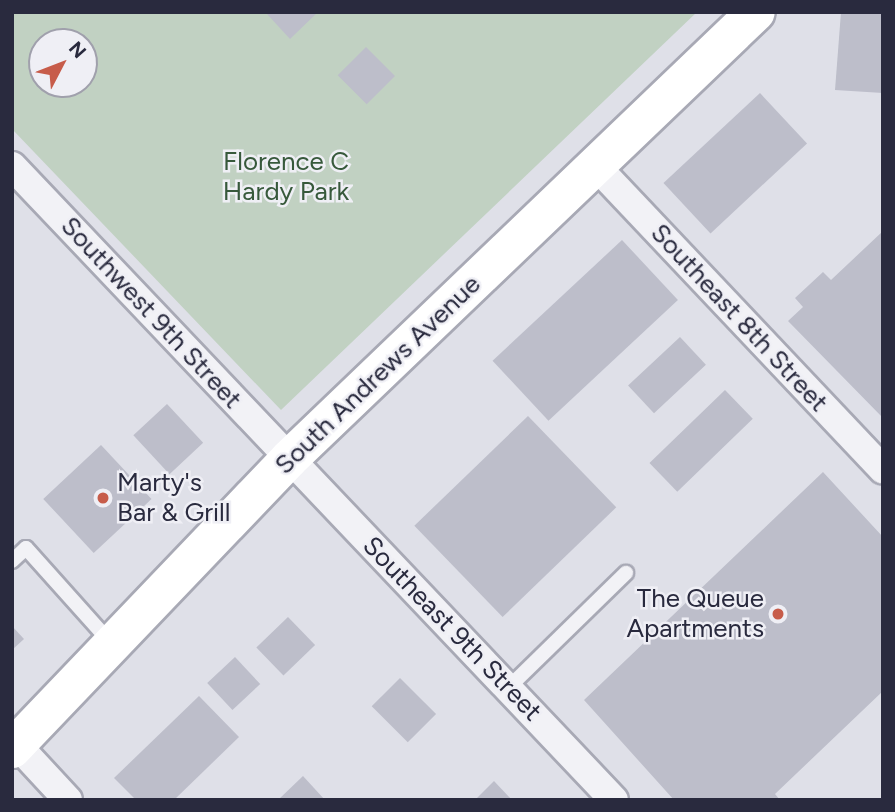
<!DOCTYPE html>
<style>
body{margin:0}
#map{position:relative;width:895px;height:812px;overflow:hidden;background:#dfe0e8;font-family:Figtree,sans-serif}
div>[style]{position:absolute}
.green>*{inset:0;background:#c1d1c2}
.building>*{inset:0;background:#bdbeca;transform-origin:0 0}
.roads{filter:drop-shadow(2px 0 #a8a9b5) drop-shadow(-2px 0 #a8a9b5) drop-shadow(0 2px #a8a9b5) drop-shadow(0 -2px #a8a9b5)}
.service>*{height:14px;margin:-7px;padding:0 7px;transform-origin:7px;border-radius:7px;background:#f2f2f6}
.minor>*{height:28px;margin:-14px;padding:0 14px;transform-origin:14px;border-radius:14px;background:#f2f2f6}
.secondary>*{height:38px;margin:-19px;padding:0 19px;transform-origin:19px;border-radius:19px;background:#fff}
.dots>*{width:19px;height:19px;translate:-50% -50%;box-sizing:border-box;border:4px solid #efeff5;border-radius:50%}
span{translate:-50% -50%;white-space:nowrap;text-align:center;line-height:1.15;-webkit-text-stroke:5px #efeff5;paint-order:stroke}
.park-label{font-size:26px;color:#37593b}
.street-label{font-size:26px;color:#292a3e}
.poi-label{font-size:26px;color:#292a3e}
.left{translate:0 -50%;text-align:left}
.right{translate:-100% -50%;text-align:right}
.frame{position:absolute;inset:0;border:14px solid #292a3e;pointer-events:none}
.north{position:absolute;left:28px;top:28px;width:70px;height:70px;box-sizing:border-box;background:#efeff5;border:2px solid #a0a0ac;border-radius:50%;rotate:48deg;font-size:19px;font-weight:700;line-height:28px;text-align:center;color:#292a3e}
.north::after{content:'';display:block;margin:auto;width:24px;height:32px;background:#c75c4a;clip-path:polygon(50% 0,100% 100%,50% 72%,0 100%)}
</style>
<div id="map">
<div class="green">
<div style="clip-path:polygon(evenodd,12px 12px,697px 12px,281px 410px,12px 129px,12px 12px,42px 42px,84px 42px,84px 84px,42px 84px,42px 42px)"></div>
</div>
<div class="building">
<div style="clip-path:polygon(318px 12px,290px 39px,267px 14px,269px 12px)"></div>
<div style="clip-path:polygon(841px 12px,883px 12px,883px 93px,835px 90px)"></div>
<div style="left:366px;top:47px;width:41px;height:40px;rotate:45deg"></div>
<div style="left:760px;top:93px;width:69px;height:132px;rotate:47deg"></div>
<div style="clip-path:polygon(883px 231px,883px 418px,788px 321px,803px 307px,795px 298px,823px 272px,831px 280px)"></div>
<div style="left:622px;top:240px;width:82px;height:177px;rotate:47deg"></div>
<div style="left:680px;top:337px;width:38px;height:71px;rotate:47deg"></div>
<div style="left:725px;top:390px;width:40px;height:105px;rotate:46deg"></div>
<div style="left:167px;top:404px;width:53px;height:46px;rotate:47deg"></div>
<div style="left:528px;top:416px;width:127px;height:158px;rotate:46deg"></div>
<div style="left:101px;top:445px;width:74px;height:79px;rotate:47deg"></div>
<div style="clip-path:polygon(823px 472px,883px 537px,883px 691px,775px 794px,780px 800px,674px 800px,584px 700px)"></div>
<div style="left:288px;top:617px;width:39px;height:44px;rotate:46deg"></div>
<div style="clip-path:polygon(12px 626px,24px 639px,12px 650px)"></div>
<div style="left:235px;top:657px;width:37px;height:38px;rotate:47deg"></div>
<div style="left:400px;top:678px;width:51px;height:40px;rotate:45deg"></div>
<div style="clip-path:polygon(199px 696px,239px 737px,174px 800px,136px 800px,114px 778px)"></div>
<div style="clip-path:polygon(303px 776px,325px 800px,278px 800px)"></div>
<div style="clip-path:polygon(494px 781px,512px 800px,475px 800px)"></div>
</div>
<div class="roads">
<div class="service">
<div style="left:12px;top:561px;width:19px;rotate:-43deg"></div>
<div style="left:26px;top:548px;width:127px;rotate:48.2deg"></div>
<div style="left:508px;top:688px;width:165px;rotate:-44.3deg"></div>
</div>
<div class="minor">
<div style="left:595px;top:165px;width:419px;rotate:46.6deg"></div>
<div style="left:12px;top:166px;width:874px;rotate:46.48deg"></div>
<div style="left:17px;top:745px;width:75px;rotate:47.2deg"></div>
</div>
<div class="secondary">
<div style="left:12px;top:749px;width:401px;rotate:-46.3deg"></div>
<div style="left:289px;top:459px;width:646px;rotate:-43.75deg"></div>
</div>
</div>
<div class="dots">
<div style="left:103px;top:498px;background:#c75c4a"></div>
<div style="left:778px;top:614px;background:#c75c4a"></div>
</div>
<div class="park-label">
<span style="left:286px;top:177px">Florence C<br>Hardy Park</span>
</div>
<div class="street-label">
<span style="left:151px;top:313px;rotate:47deg">Southwest 9th Street</span>
<span style="left:739px;top:318px;rotate:47deg">Southeast 8th Street</span>
<span style="left:378px;top:375px;rotate:-44deg">South Andrews Avenue</span>
<span style="left:452px;top:629px;rotate:46deg">Southeast 9th Street</span>
</div>
<div class="poi-label">
<span class="left" style="left:117px;top:498px">Marty's<br>Bar &amp; Grill</span>
<span class="right" style="left:764px;top:614px">The Queue<br>Apartments</span>
</div>
<div class="frame"></div>
<div class="north">N</div>
</div>
